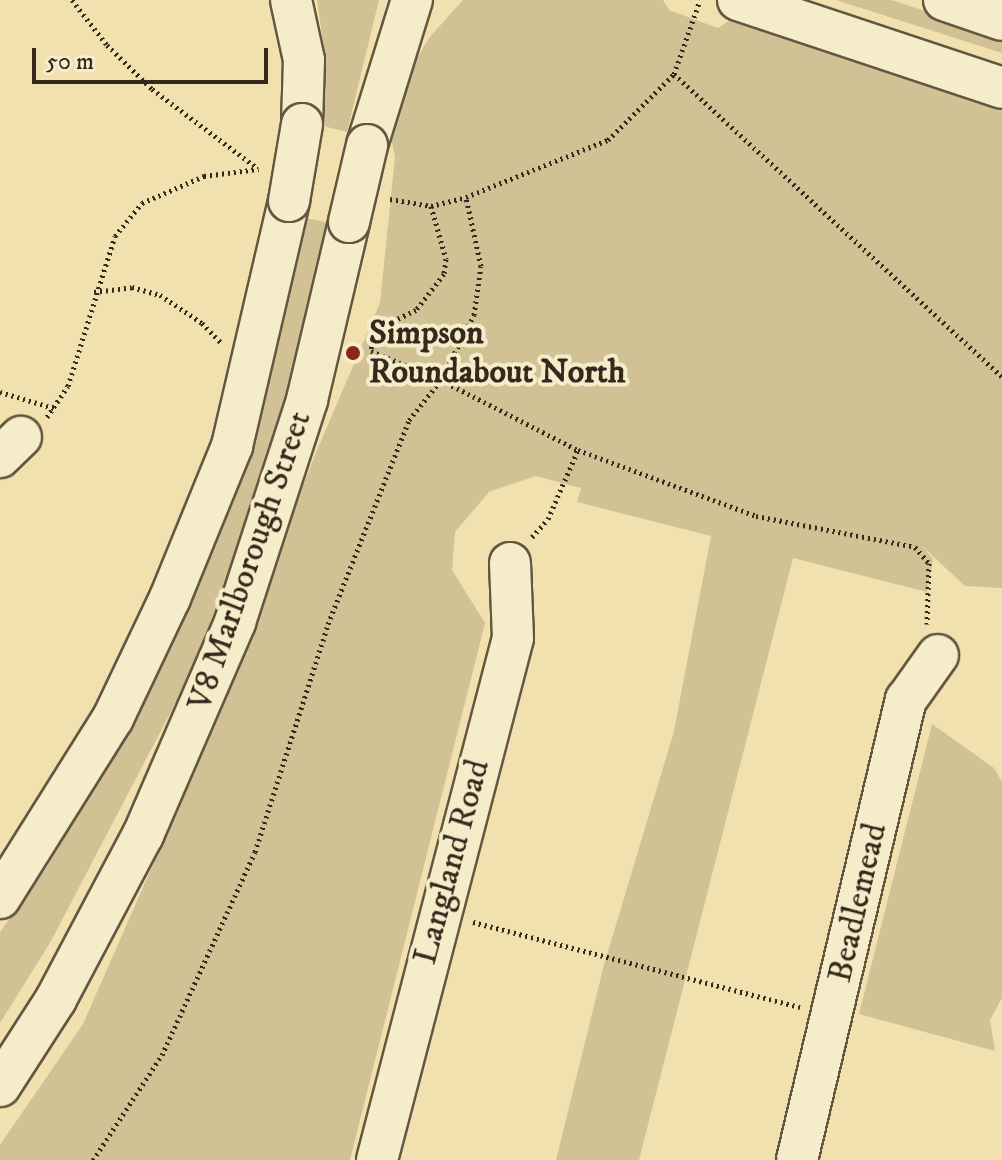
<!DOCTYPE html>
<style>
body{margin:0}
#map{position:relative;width:1002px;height:1160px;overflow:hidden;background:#f0e1ae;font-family:"IM FELL DW Pica",serif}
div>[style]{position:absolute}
.green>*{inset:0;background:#d0c295}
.path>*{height:5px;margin-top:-2.5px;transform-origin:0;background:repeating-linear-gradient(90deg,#35281d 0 2px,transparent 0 6px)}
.roads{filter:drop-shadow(2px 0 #645641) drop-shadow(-2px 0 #645641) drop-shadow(0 2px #645641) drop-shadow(0 -2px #645641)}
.minor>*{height:40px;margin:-20px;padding:0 20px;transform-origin:20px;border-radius:20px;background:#f5ecca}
.bridges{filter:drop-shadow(2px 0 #645641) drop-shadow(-2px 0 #645641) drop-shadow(0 2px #645641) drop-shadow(0 -2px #645641)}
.minor-bridge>*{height:40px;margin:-20px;padding:0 20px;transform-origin:20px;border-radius:20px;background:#f5ecca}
.dots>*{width:22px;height:22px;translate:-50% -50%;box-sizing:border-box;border:4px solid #f5ecca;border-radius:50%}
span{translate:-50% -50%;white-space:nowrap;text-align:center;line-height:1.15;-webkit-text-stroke:8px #f5ecca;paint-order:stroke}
.poi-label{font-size:34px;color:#35281d;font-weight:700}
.left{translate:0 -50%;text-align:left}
.street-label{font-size:34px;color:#35281d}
.scale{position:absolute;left:32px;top:48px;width:236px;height:36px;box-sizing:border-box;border:4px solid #35281d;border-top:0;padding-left:10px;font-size:24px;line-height:28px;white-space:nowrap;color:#35281d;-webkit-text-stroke:6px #f5ecca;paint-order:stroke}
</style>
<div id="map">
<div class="green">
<div style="clip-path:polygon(317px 0,379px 0,347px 132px,319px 125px,324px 49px)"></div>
<div style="clip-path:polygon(663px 0,669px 10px,718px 28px,739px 14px,1002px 97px,1002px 588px,965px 586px,922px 546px,933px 559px,927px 592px,793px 558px,639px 1160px,556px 1160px,604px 965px,674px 731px,711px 536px,577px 502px,581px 488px,536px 476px,489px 492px,455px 532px,452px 570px,485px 623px,350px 1160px,0 1160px,0 1145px,83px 1024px,177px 810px,315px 455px,380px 303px,395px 157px,389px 128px,409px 72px,429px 38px,463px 0)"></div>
<div style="clip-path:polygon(836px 0,891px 0,934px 14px,1002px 36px,1002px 53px)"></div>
<div style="clip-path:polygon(305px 218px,330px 223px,283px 433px,222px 599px,190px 675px,50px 943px,0 1023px,0 932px,47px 867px,130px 720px)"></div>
<div style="clip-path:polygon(932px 724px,994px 768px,1002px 782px,1002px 998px,990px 1020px,995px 1051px,859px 1014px)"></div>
</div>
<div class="path">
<div style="left:72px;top:0;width:57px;rotate:52.1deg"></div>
<div style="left:107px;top:45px;width:63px;rotate:44.4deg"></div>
<div style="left:152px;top:89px;width:130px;rotate:36.9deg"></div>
<div style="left:674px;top:74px;width:447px;rotate:42.7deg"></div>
<div style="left:390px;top:199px;width:42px;rotate:9.7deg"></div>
<div style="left:431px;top:206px;width:36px;rotate:-14deg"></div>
<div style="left:466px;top:197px;width:153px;rotate:-21.9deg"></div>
<div style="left:608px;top:140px;width:93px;rotate:-45deg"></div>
<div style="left:674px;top:74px;width:78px;rotate:-70.6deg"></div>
<div style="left:431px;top:206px;width:55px;rotate:74.2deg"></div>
<div style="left:446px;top:259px;width:15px;rotate:98deg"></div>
<div style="left:444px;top:274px;width:46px;rotate:127.9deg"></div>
<div style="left:416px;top:310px;width:44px;rotate:154.6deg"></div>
<div style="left:376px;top:329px;width:23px;rotate:103deg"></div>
<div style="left:371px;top:351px;width:76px;rotate:22.5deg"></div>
<div style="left:441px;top:380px;width:154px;rotate:27.1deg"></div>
<div style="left:578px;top:450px;width:190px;rotate:20.3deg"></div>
<div style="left:756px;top:516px;width:162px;rotate:11deg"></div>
<div style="left:915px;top:547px;width:21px;rotate:49deg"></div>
<div style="left:929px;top:563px;width:61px;rotate:91.9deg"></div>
<div style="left:94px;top:292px;width:38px;rotate:-7deg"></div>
<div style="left:132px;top:287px;width:29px;rotate:16deg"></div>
<div style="left:160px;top:295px;width:50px;rotate:33.7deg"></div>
<div style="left:202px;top:323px;width:29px;rotate:46deg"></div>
<div style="left:0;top:392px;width:59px;rotate:16.6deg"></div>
<div style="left:47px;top:417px;width:37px;rotate:-56deg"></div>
<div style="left:68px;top:386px;width:157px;rotate:-72.6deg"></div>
<div style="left:115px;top:236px;width:43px;rotate:-50.7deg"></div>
<div style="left:142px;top:203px;width:68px;rotate:-23.5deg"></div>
<div style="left:204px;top:176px;width:55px;rotate:-7.3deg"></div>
<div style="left:532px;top:537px;width:24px;rotate:-48deg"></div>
<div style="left:548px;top:519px;width:75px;rotate:-66.5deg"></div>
<div style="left:473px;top:922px;width:338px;rotate:14.6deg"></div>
<div style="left:93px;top:1160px;width:126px;rotate:-56.7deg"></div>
<div style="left:162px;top:1055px;width:223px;rotate:-65.4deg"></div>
<div style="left:255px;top:852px;width:239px;rotate:-72.2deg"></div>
<div style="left:328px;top:624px;width:219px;rotate:-68.3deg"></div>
<div style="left:409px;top:420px;width:51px;rotate:-51.3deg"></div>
<div style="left:441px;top:380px;width:73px;rotate:-63.1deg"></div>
<div style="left:474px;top:315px;width:49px;rotate:-81.9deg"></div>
<div style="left:481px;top:266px;width:71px;rotate:-102.3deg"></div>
</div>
<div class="roads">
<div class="minor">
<div style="left:291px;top:0;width:61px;rotate:77.8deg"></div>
<div style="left:304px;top:60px;width:64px;rotate:91.8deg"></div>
<div style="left:738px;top:0;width:278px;rotate:18.4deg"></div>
<div style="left:944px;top:0;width:61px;rotate:19deg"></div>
<div style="left:367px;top:145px;width:152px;rotate:-72.8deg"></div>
<div style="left:0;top:457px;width:29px;rotate:-44deg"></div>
<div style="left:0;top:898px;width:213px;rotate:-57.9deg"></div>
<div style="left:113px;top:718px;width:133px;rotate:-64.6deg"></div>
<div style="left:170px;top:598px;width:164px;rotate:-67.8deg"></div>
<div style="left:232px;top:446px;width:252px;rotate:-76.9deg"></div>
<div style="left:0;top:1086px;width:103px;rotate:-57.2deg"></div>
<div style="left:56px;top:999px;width:186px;rotate:-62.1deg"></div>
<div style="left:143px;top:835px;width:232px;rotate:-66.6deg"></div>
<div style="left:235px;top:622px;width:233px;rotate:-72deg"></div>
<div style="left:307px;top:400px;width:183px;rotate:-76.7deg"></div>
<div style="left:377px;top:1160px;width:539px;rotate:-75.4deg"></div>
<div style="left:513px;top:638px;width:75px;rotate:-92.3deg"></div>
<div style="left:797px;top:1160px;width:473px;rotate:-76.7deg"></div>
<div style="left:906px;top:700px;width:55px;rotate:-54.6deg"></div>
</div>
</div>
<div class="bridges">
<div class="minor-bridge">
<div style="left:289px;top:201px;width:78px;rotate:-80.4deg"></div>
<div style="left:349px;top:222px;width:79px;rotate:-76.8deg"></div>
</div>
</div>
<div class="dots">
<div style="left:353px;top:353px;background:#8f2418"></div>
</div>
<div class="poi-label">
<span class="left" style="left:369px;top:353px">Simpson<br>Roundabout North</span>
</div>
<div class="street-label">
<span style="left:250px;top:561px;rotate:-71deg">V8 Marlborough Street</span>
<span style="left:452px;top:862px;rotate:-75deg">Langland Road</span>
<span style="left:858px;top:903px;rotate:-77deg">Beadlemead</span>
</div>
<div class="scale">50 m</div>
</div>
